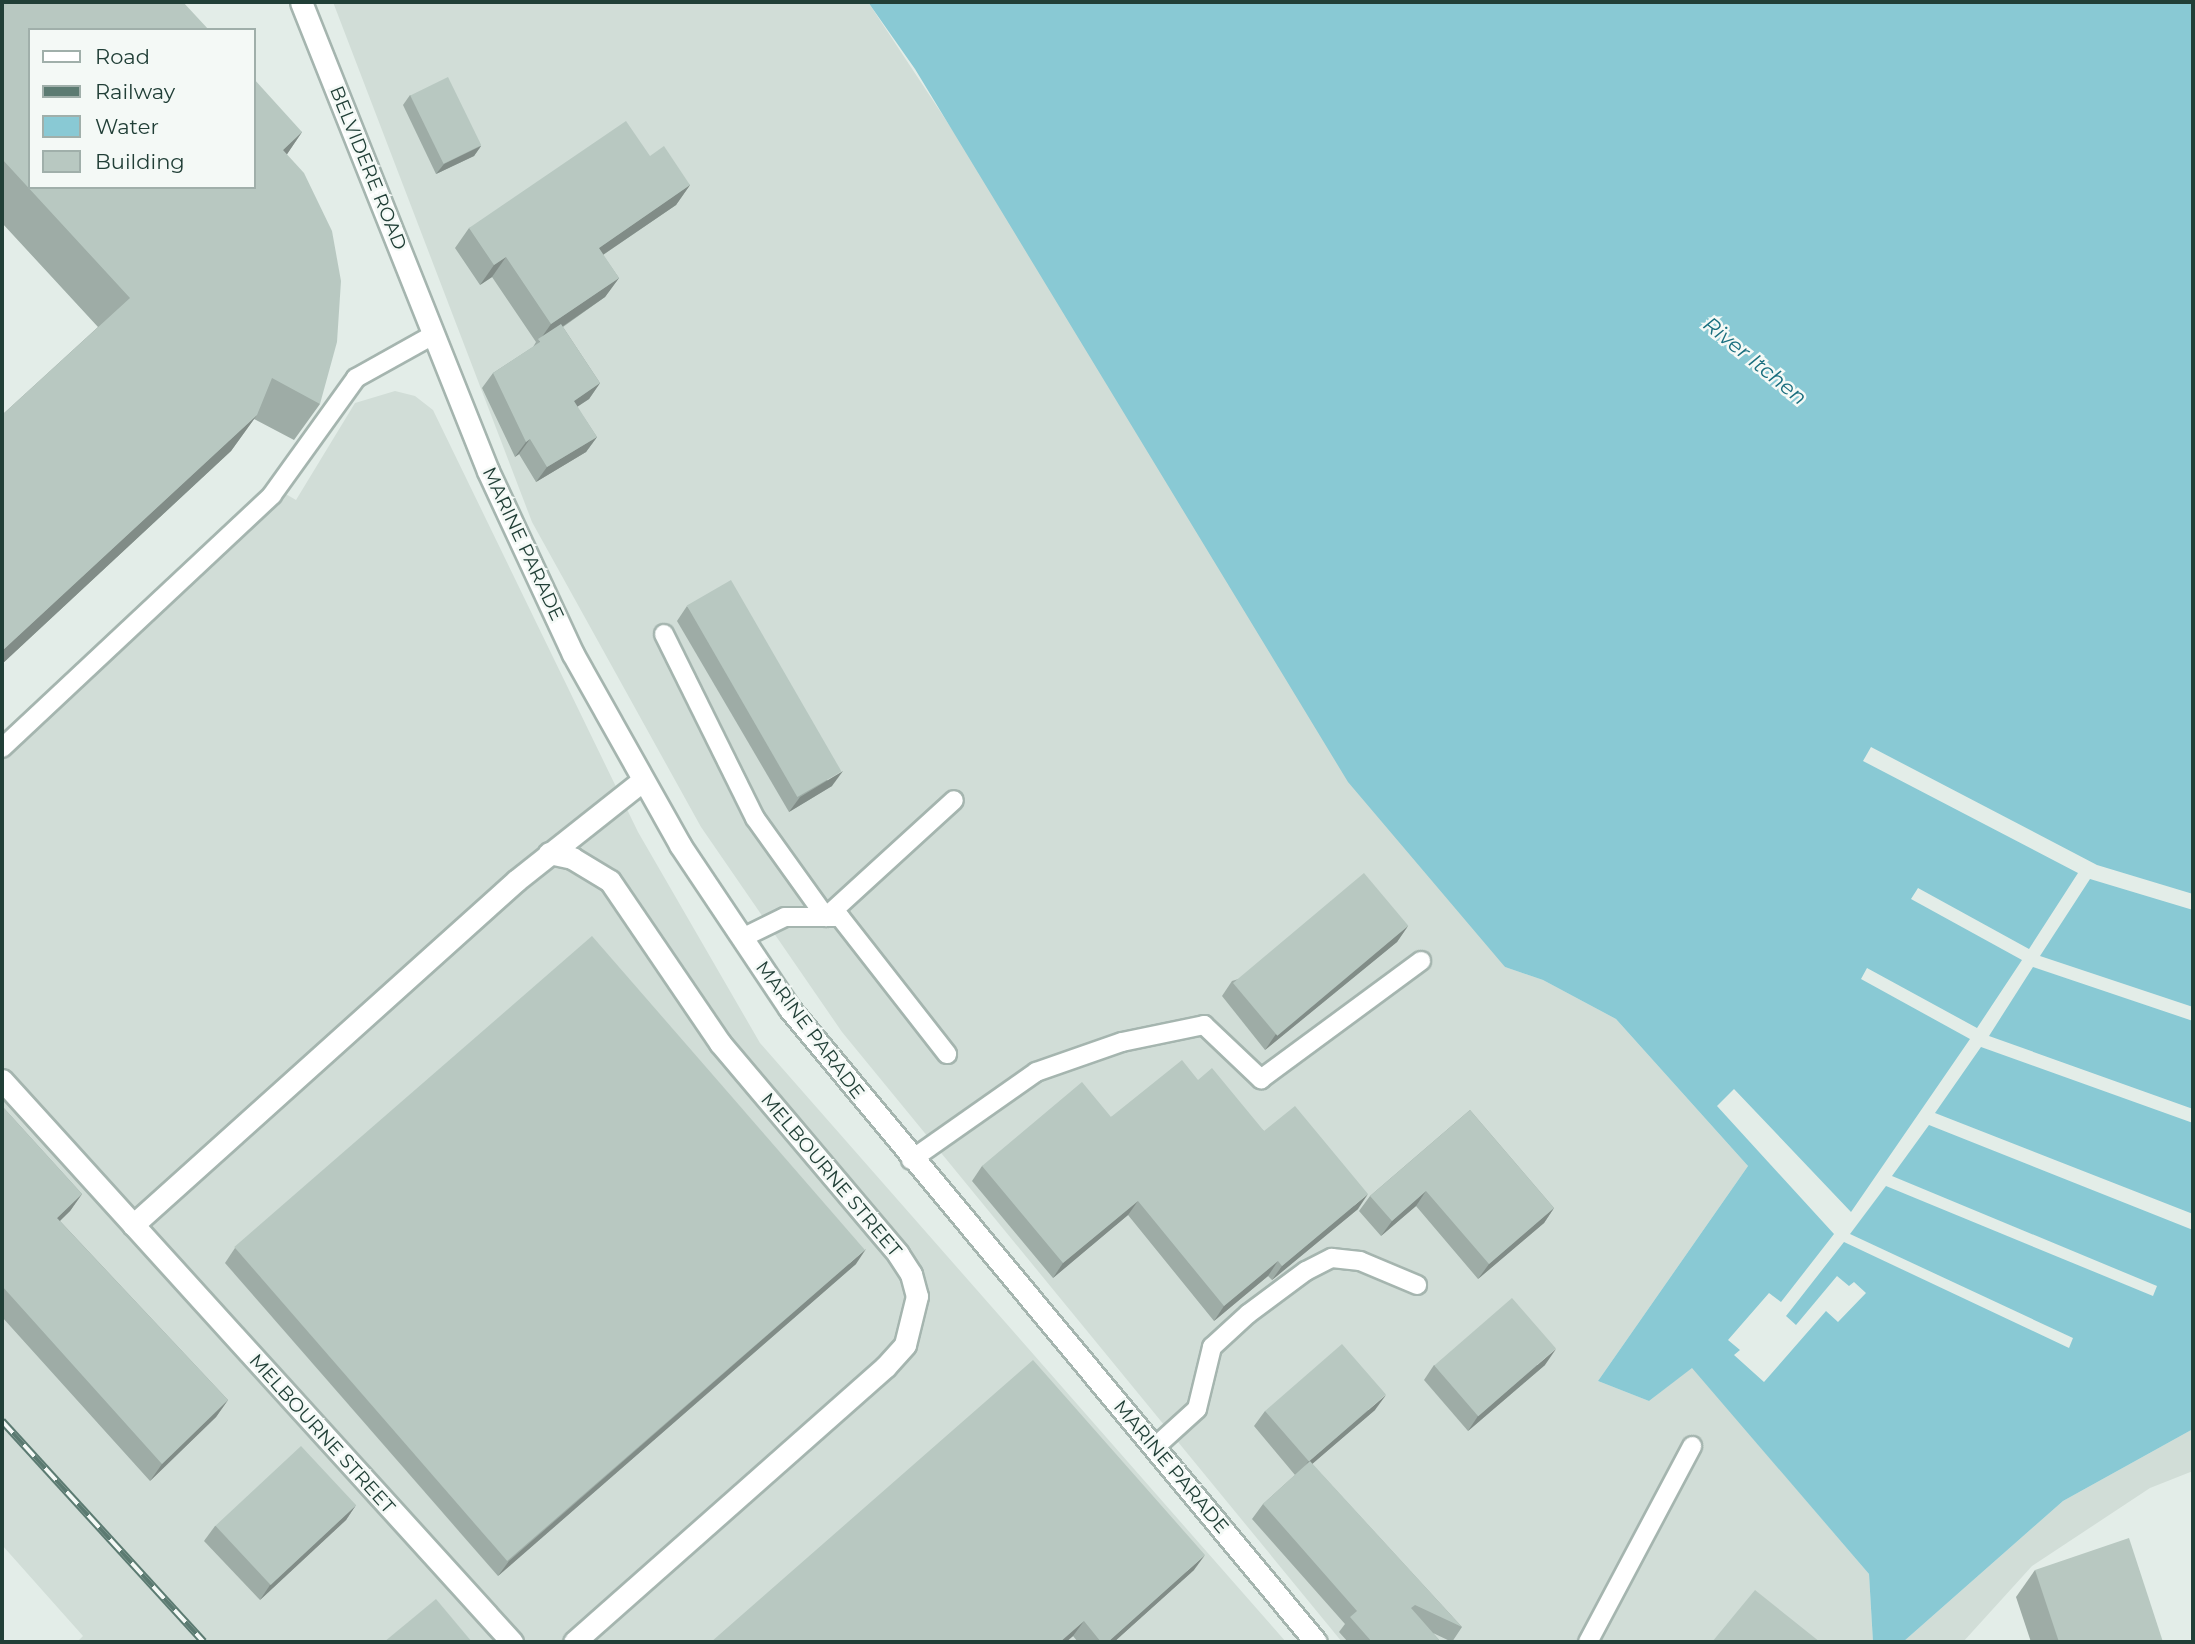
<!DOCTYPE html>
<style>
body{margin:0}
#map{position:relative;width:2195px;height:1644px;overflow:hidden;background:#e3ede8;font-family:Montserrat,sans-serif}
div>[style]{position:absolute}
.built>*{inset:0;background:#d1ddd7}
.water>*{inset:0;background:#89c9d4}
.pier>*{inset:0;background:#e3ede8}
.roads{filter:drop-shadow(2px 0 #a5b5af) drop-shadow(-2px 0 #a5b5af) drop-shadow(0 2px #a5b5af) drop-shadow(0 -2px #a5b5af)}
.service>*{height:18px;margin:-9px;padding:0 9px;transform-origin:9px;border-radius:9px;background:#fff}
.minor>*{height:21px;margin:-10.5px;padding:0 10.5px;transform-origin:10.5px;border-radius:10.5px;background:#fff}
.secondary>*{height:21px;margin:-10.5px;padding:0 10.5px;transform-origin:10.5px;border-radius:10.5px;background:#fff}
.rail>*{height:8px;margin-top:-4px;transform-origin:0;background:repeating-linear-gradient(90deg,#f4f9f6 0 16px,#5c7b72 0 32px);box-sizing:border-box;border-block:2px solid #5c7b72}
.wall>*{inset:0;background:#9eaca6}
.shaded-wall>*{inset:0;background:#818c87}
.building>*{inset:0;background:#b8c8c1;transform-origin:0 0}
span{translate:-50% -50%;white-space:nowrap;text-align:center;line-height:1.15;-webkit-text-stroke:5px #f4f9f6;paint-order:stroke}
.street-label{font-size:19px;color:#213f37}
.water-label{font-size:21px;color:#196e7e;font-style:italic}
.frame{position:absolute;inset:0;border:4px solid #213f37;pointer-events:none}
.legend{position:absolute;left:28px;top:28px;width:228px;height:161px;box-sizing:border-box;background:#f4f9f6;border:2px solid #a0afaa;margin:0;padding:9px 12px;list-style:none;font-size:21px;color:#213f37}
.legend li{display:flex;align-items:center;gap:14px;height:35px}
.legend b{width:35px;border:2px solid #a0afaa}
</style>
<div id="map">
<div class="built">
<div style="clip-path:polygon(333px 2px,868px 2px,1505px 967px,1543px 980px,1616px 1019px,1748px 1166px,1598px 1381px,1649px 1401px,1692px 1367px,1869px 1574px,1873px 1642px,1342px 1642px,842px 1032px,701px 827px,532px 522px)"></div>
<div style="clip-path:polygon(395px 391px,415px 396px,433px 410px,638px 832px,760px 1043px,1286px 1642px,77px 1642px,83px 1636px,2px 1545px,2px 754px,284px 493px,296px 500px,355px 403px)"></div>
<div style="clip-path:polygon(2193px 1429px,2193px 1471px,2150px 1488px,2032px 1566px,1963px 1642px,1903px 1642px,2063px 1501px)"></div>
</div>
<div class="water">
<div style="clip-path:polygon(868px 2px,2193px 2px,2193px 1429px,2063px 1501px,1903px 1642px,1873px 1642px,1869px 1574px,1692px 1368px,1649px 1401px,1598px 1381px,1748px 1166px,1616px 1019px,1543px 980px,1505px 967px,1348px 782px,915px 69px)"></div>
</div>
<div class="pier">
<div style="clip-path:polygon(1871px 747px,2097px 865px,2193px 894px,2193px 910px,2090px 879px,2040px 956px,2193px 1007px,2193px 1021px,2033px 967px,1989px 1036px,2193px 1109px,2193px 1123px,1981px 1047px,1935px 1113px,2193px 1214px,2193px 1230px,1929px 1125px,1892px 1176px,2157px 1286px,2153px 1296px,1886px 1186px,1850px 1234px,2073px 1338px,2069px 1348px,1844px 1242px,1786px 1316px,1796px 1325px,1837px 1276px,1849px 1286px,1854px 1282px,1866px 1293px,1838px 1322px,1826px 1311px,1764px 1382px,1734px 1355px,1740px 1350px,1728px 1340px,1769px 1293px,1781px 1302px,1834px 1234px,1717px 1106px,1734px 1089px,1851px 1212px,1970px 1039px,1861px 979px,1867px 968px,1977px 1028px,2022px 960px,1911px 899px,1918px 888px,2029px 949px,2078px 873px,1863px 761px)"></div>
</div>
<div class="roads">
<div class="service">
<div style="left:664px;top:634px;width:205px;rotate:63.7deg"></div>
<div style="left:755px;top:818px;width:122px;rotate:54.4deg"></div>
<div style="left:826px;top:917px;width:173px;rotate:-42.4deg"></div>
<div style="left:2px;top:748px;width:370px;rotate:-43.1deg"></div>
<div style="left:272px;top:495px;width:144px;rotate:-54.3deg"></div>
<div style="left:356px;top:378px;width:86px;rotate:-29.2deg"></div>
<div style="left:742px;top:938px;width:48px;rotate:-26deg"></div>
<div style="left:785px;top:917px;width:55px"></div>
<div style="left:840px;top:917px;width:174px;rotate:52deg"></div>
<div style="left:911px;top:1160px;width:153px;rotate:-35.1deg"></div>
<div style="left:1036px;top:1072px;width:91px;rotate:-19.2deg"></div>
<div style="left:1122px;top:1042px;width:84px;rotate:-11.7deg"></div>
<div style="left:1204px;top:1025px;width:79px;rotate:43.5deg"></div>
<div style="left:1261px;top:1079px;width:199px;rotate:-36.4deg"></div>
<div style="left:1154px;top:1448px;width:58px;rotate:-42.2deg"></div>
<div style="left:1197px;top:1409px;width:64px;rotate:-76.4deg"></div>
<div style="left:1212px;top:1347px;width:49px;rotate:-42.5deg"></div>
<div style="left:1248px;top:1314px;width:72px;rotate:-36.6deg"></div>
<div style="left:1306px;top:1271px;width:29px;rotate:-27deg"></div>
<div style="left:1332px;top:1258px;width:28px;rotate:6deg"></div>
<div style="left:1360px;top:1261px;width:62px;rotate:22.8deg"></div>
<div style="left:1588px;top:1642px;width:222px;rotate:-62deg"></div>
</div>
<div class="minor">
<div style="left:549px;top:853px;width:24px;rotate:12deg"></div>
<div style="left:572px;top:858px;width:44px;rotate:31.2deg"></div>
<div style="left:610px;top:881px;width:196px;rotate:55.8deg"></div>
<div style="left:720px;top:1043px;width:276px;rotate:49.8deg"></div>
<div style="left:898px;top:1254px;width:24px;rotate:57deg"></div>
<div style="left:911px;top:1274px;width:23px;rotate:75deg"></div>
<div style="left:917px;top:1296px;width:50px;rotate:103.8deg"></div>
<div style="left:905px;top:1345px;width:30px;rotate:132deg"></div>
<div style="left:885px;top:1367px;width:415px;rotate:138.5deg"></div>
<div style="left:2px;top:1080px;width:759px;rotate:47.78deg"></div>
<div style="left:133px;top:1225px;width:516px;rotate:-41.94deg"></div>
<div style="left:517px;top:880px;width:159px;rotate:-38.4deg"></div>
</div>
<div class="secondary">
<div style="left:301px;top:2px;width:505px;rotate:68.26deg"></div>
<div style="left:488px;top:471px;width:202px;rotate:65.1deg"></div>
<div style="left:573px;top:654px;width:219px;rotate:60.7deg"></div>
<div style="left:680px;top:845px;width:196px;rotate:56.2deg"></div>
<div style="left:789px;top:1008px;width:824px;rotate:50.27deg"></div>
</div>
</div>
<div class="rail">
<div style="left:2px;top:1421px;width:299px;rotate:47.6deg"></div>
</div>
<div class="wall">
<div style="clip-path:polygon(2px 2px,302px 132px,287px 154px,320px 404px,294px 440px,254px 419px,231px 451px,2px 664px,2px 415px,98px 327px,2px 223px)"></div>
<div style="clip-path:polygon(410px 95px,481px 146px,474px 156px,436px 174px,403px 105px)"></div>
<div style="clip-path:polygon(650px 156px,690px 185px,676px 205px,603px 255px,619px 278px,605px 297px,563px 327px,600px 383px,589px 399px,577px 407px,597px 437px,586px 452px,536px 482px,519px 454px,515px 457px,482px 388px,493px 373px,533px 347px,536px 342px,492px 277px,480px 285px,455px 248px,469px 228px)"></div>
<div style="clip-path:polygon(687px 606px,832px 786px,789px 812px,677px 621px)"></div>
<div style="clip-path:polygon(1408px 926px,1397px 942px,1265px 1050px,1222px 996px,1232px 981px)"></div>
<div style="clip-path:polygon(1198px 1080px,1264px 1131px,1358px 1209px,1272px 1280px,1268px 1276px,1214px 1321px,1128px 1215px,1053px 1278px,972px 1181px,982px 1166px,1111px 1117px)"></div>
<div style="clip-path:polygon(2px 1106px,82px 1194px,70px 1211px,60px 1221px,228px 1400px,216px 1417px,150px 1481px,2px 1317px)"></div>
<div style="clip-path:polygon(1470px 1110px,1554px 1208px,1544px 1223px,1478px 1279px,1416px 1206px,1381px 1236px,1359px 1211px,1370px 1196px)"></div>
<div style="clip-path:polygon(235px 1248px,856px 1264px,498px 1576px,225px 1263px)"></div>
<div style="clip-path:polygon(1434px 1365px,1545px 1365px,1468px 1431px,1424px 1380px)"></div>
<div style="clip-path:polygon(1375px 1410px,1312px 1464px,1462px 1627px,1452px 1642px,1433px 1633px,1441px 1642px,1348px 1642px,1339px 1632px,1345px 1624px,1252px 1519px,1263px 1504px,1295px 1475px,1254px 1426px,1265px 1411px)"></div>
<div style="clip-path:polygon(356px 1505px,346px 1520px,260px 1600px,204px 1541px,215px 1526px)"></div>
<div style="clip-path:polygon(1194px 1570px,1114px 1642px,1078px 1642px,1073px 1636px,1066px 1642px,711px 1642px)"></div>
<div style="clip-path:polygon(2035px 1570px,2163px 1642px,2031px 1642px,2016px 1597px)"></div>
</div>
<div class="shaded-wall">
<div style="clip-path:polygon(302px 132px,277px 169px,283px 150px)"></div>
<div style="clip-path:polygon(481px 146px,474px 156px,436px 174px,444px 164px)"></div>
<div style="clip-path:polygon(690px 185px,676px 205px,585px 267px,599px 248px)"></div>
<div style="clip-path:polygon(506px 257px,492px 277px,480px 285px,494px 265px)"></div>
<div style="clip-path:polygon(619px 278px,605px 297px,540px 342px,539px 341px,551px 324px)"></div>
<div style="clip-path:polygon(600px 383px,589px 399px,563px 416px,574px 401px)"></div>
<div style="clip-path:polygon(257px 415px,231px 451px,2px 664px,2px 651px)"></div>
<div style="clip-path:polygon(597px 437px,586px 452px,536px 482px,547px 467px)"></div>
<div style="clip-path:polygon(530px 439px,519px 454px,515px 457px,526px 442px)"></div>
<div style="clip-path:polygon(843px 771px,832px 786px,789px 812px,800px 797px)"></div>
<div style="clip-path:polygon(1408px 926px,1397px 942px,1265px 1050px,1276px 1034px)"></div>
<div style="clip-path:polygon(1426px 1191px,1416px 1206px,1381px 1236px,1392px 1221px)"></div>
<div style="clip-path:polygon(82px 1194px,70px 1211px,45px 1235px,57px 1218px)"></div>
<div style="clip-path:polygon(1368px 1194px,1358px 1209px,1272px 1280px,1282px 1266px)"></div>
<div style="clip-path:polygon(1138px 1201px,1128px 1215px,1053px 1278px,1063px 1263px)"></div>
<div style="clip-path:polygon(1554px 1208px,1544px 1223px,1478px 1279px,1489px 1264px)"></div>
<div style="clip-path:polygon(866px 1249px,856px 1264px,498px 1576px,509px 1561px)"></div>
<div style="clip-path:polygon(1278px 1261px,1268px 1276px,1214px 1321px,1224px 1306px)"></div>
<div style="clip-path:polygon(1556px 1349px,1545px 1365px,1468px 1431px,1478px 1416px)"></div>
<div style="clip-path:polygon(1386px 1395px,1375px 1410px,1297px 1477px,1308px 1462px)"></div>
<div style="clip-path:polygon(228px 1400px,216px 1417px,150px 1481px,162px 1464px)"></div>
<div style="clip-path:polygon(356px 1505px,346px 1520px,260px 1600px,270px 1585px)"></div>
<div style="clip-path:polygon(1205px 1555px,1194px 1570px,1114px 1642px,1108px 1642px)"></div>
<div style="clip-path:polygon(1084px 1621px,1073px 1636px,1066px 1642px,1060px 1642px)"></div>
</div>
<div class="building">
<div style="clip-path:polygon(2px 2px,183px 2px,209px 30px,30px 30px,30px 187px,254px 187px,254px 79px,302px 132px,283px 150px,304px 173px,332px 231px,341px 281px,337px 342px,320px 404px,272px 378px,257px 415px,2px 651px,2px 415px,130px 298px,2px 159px)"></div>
<div style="left:448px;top:77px;width:76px;height:42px;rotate:64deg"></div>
<div style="clip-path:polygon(626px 121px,650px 156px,664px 146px,690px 185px,599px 248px,619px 278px,551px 324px,506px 257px,494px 265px,469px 228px)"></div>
<div style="clip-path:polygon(561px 324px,600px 383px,574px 401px,597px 437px,547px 467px,530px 439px,526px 442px,493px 373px,540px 342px,538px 339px)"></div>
<div style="left:731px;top:580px;width:221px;height:51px;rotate:60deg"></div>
<div style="left:1364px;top:873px;width:69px;height:171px;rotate:50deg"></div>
<div style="left:592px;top:936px;width:416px;height:474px;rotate:49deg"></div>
<div style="clip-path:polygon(1182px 1060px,1198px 1080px,1212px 1068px,1264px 1131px,1295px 1106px,1368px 1194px,1282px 1266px,1278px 1261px,1224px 1306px,1138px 1201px,1063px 1263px,982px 1166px,1082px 1082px,1111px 1117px)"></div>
<div style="clip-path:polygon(2px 1106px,82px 1194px,57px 1218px,228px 1400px,162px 1464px,2px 1286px)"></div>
<div style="clip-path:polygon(1470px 1110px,1554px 1208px,1489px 1264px,1426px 1191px,1392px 1221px,1370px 1196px)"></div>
<div style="left:1512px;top:1298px;width:67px;height:103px;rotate:49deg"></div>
<div style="left:1342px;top:1344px;width:67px;height:102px;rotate:49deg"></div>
<div style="clip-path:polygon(1033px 1360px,1205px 1555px,1108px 1642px,1101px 1642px,1084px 1621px,1060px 1642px,711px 1642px)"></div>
<div style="left:301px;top:1446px;width:81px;height:117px;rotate:47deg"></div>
<div style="clip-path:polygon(1310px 1461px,1462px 1627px,1415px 1605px,1411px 1608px,1441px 1642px,1372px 1642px,1350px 1617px,1357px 1611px,1263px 1504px)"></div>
<div style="clip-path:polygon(2129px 1538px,2163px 1642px,2059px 1642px,2035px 1570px)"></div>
<div style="clip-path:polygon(1755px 1590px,1820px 1642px,1712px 1642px)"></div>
<div style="clip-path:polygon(436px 1599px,472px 1642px,384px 1642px)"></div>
</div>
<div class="street-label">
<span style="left:368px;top:168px;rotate:68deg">BELVIDERE ROAD</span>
<span style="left:523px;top:544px;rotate:65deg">MARINE PARADE</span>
<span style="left:810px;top:1030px;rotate:53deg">MARINE PARADE</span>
<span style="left:831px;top:1175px;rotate:50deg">MELBOURNE STREET</span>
<span style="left:322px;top:1434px;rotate:48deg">MELBOURNE STREET</span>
<span style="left:1171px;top:1467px;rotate:50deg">MARINE PARADE</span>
</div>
<div class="water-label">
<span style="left:1755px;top:361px;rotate:39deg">River Itchen</span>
</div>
<div class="frame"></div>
<ul class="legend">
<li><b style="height:9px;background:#fff"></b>Road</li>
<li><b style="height:9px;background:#5c7b72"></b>Railway</li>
<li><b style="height:19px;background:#89c9d4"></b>Water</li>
<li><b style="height:19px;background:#b8c8c1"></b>Building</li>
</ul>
</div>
